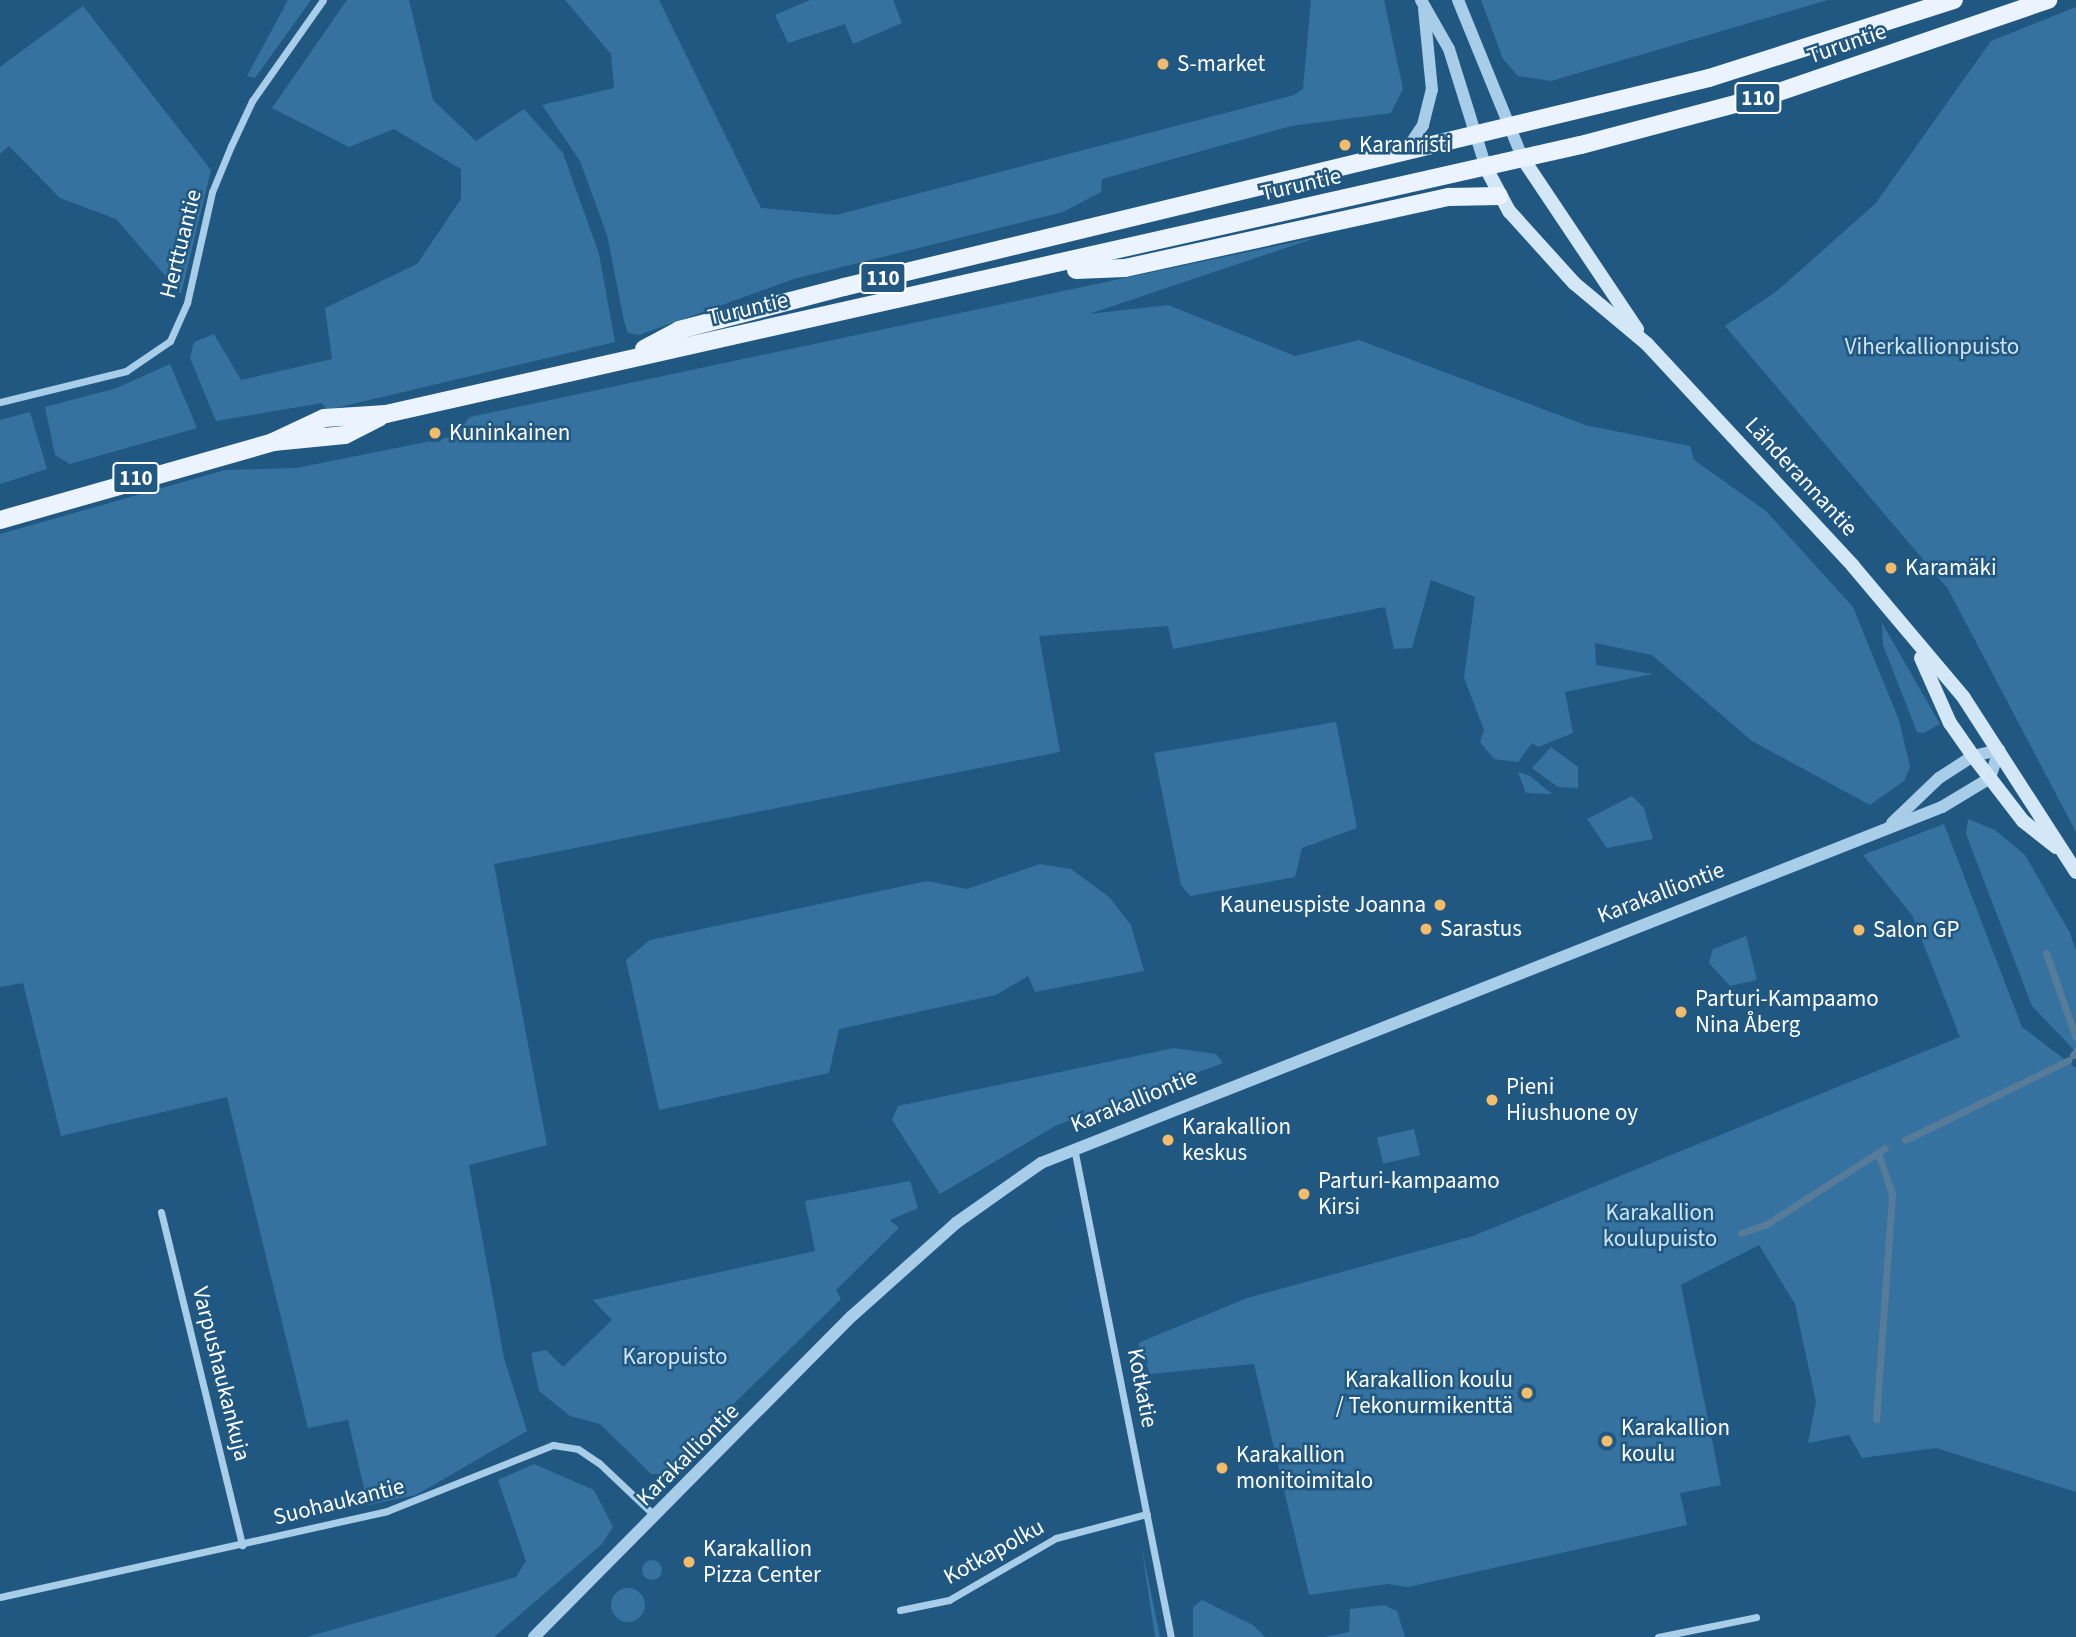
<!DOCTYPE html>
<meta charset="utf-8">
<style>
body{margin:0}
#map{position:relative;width:2076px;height:1637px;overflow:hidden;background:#215882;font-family:"Source Sans 3",sans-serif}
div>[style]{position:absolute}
.green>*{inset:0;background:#3572a0;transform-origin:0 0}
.round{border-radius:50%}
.stream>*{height:7px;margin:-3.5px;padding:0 3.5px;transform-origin:3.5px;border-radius:3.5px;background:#567c99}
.minor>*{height:7px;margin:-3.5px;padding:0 3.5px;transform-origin:3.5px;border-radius:3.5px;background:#a8cde8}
.tertiary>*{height:12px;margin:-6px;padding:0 6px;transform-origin:6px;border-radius:6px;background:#a8cde8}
.secondary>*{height:14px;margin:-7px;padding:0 7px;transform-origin:7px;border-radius:7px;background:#d3e7f6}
.primary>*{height:18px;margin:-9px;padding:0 9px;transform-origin:9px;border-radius:9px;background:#ebf4fe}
.dots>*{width:19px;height:19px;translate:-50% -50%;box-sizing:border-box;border:4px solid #215882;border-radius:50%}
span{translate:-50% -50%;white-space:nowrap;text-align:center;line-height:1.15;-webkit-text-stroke:5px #215882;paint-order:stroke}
.shield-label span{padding:2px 5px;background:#215882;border:2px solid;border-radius:5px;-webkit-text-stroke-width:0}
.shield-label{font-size:21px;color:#fff;font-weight:700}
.street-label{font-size:23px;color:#fff}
.poi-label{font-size:23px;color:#fff}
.left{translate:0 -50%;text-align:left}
.right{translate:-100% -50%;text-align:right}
.park-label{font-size:23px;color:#cce4f6}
</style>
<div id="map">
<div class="green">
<div style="clip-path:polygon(288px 0,311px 0,255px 78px,247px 76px)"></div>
<div style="clip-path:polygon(347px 0,409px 0,433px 100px,476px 141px,524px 109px,563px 153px,599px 254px,615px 342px,327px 410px,322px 403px,216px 421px,190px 358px,194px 342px,214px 334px,241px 380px,332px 359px,325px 308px,417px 264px,461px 199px,461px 169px,394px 129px,349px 147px,272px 108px)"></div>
<div style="clip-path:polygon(565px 0,659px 0,761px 208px,836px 215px,1294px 95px,1303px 89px,1311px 0,1384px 0,1403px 89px,1391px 113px,1291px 126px,1102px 179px,1101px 192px,1063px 212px,794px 279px,639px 335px,628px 333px,624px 321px,607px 235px,580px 161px,542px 105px,614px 88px,611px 54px)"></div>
<div style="clip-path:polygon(810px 0,893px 0,902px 23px,853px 44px,845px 24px,788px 43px,775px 15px)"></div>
<div style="clip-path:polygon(1481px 0,1828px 0,1551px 81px,1518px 76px,1503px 59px)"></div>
<div style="clip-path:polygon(83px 6px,211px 170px,181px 294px,116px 219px,60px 198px,9px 146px,0 154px,0 67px)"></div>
<div style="clip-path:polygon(2076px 7px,2076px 832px,1948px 589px,1725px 326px,1777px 291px,1876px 203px,1991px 41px)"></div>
<div style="clip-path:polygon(1318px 237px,1089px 314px,1168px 305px,1295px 356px,1359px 340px,1585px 425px,1690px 446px,1694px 460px,1766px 511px,1853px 607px,1899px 720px,1910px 767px,1904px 781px,1870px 805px,1752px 741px,1652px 655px,1595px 643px,1596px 665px,1653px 674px,1565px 692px,1573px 733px,1538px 747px,1532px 743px,1518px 762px,1494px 759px,1480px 742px,1484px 730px,1464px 678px,1475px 597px,1431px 580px,1412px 648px,1394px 649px,1385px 607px,1173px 649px,1168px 626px,1039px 636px,1060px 752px,494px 864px,547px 1145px,469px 1165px,504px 1358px,527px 1431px,416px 1495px,368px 1505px,348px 1420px,308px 1428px,227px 1097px,61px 1136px,23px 983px,0 987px,0 534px,225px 470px,296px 468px,451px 437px,470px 417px)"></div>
<div style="clip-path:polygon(170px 364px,197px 428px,70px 464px,55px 455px,45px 407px,117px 388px)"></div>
<div style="clip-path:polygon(30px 412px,47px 469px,0 484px,0 420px)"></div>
<div style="clip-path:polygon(1882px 623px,1940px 724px,1924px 733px,1917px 732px,1883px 645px)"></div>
<div style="clip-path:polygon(1336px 722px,1357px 828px,1302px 848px,1295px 877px,1190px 896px,1181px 885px,1154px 753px)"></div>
<div style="clip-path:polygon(1551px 747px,1578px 767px,1578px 788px,1558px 787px,1532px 768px)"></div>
<div style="clip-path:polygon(1518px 772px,1530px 776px,1552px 794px,1526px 793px)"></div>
<div style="clip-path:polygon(1632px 796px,1644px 808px,1653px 839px,1607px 848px,1587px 819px)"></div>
<div style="clip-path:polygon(1968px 819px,1995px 830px,2025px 855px,2070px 933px,2076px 951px,2076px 1052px,2032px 1006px,1966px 834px)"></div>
<div style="clip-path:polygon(1944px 824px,2022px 1027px,2076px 1068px,2076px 1492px,1936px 1448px,1862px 1458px,1849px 1435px,1808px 1443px,1816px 1402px,1795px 1304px,1759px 1245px,1681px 1285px,1721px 1485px,1680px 1493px,1687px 1525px,1408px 1587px,1387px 1584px,1309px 1595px,1254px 1364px,1150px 1374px,1138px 1343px,1247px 1298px,1473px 1236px,1960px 1037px,1912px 915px,1863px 855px)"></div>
<div style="clip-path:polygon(1040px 864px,1071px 869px,1109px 897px,1131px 925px,1144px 971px,1035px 992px,1028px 976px,996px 995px,839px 1029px,829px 1073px,659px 1110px,626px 960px,650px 940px,927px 881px,967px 889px)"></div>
<div style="clip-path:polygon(1746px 936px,1757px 980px,1730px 986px,1709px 963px,1713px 949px)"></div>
<div style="clip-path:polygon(1174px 1048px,1216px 1054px,1223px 1063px,1057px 1125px,940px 1194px,892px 1120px,898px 1106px)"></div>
<div style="left:1414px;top:1129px;width:27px;height:38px;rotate:77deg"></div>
<div style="clip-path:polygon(910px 1181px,918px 1208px,890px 1220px,899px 1228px,836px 1290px,841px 1299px,662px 1474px,651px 1474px,600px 1424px,570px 1416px,539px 1391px,531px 1353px,546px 1350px,563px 1367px,612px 1320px,593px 1300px,815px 1251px,805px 1201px)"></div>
<div style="clip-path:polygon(534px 1464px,594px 1490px,613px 1527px,602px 1544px,494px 1637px,307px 1637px,516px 1577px,526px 1561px,498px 1480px)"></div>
<div style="clip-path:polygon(1141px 1544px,1160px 1637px,1155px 1637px)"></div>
<div class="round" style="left:642px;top:1560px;width:20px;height:20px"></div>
<div class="round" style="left:611px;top:1588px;width:34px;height:34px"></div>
<div style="clip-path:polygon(1202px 1600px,1253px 1625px,1265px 1637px,1193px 1637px,1193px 1607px)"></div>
<div style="clip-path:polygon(1384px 1605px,1397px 1611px,1405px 1637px,1324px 1637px,1349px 1632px,1350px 1609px)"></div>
</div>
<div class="stream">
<div style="left:2046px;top:953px;width:90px;rotate:70.6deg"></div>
<div style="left:2073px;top:1055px;width:5px;rotate:-53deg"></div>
<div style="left:1905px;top:1140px;width:182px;rotate:-26deg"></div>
<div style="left:1741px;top:1233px;width:28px;rotate:-19deg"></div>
<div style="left:1767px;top:1224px;width:140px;rotate:-32.8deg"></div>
<div style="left:1876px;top:1419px;width:226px;rotate:-85.9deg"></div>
<div style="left:1892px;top:1194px;width:43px;rotate:-108.9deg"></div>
</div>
<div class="minor">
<div style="left:0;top:402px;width:130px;rotate:-13.8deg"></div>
<div style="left:126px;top:371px;width:53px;rotate:-34.3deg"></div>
<div style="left:170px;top:341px;width:42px;rotate:-65.9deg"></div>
<div style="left:187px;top:303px;width:114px;rotate:-77.3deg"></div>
<div style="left:212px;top:192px;width:50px;rotate:-67.6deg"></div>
<div style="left:231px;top:146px;width:50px;rotate:-65deg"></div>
<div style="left:252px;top:101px;width:123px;rotate:-54.9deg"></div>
<div style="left:1074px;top:1148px;width:499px;rotate:78.8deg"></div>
<div style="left:161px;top:1212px;width:343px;rotate:76.3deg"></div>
<div style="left:0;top:1597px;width:396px;rotate:-12.5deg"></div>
<div style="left:387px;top:1511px;width:179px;rotate:-21.7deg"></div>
<div style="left:553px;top:1445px;width:25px;rotate:9deg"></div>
<div style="left:578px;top:1449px;width:25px;rotate:34deg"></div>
<div style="left:599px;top:1463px;width:77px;rotate:43.4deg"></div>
<div style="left:900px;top:1610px;width:50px;rotate:-11.5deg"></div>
<div style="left:949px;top:1600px;width:124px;rotate:-30.1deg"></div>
<div style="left:1056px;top:1538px;width:94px;rotate:-14.8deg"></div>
<div style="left:1658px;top:1637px;width:100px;rotate:-11.5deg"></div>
</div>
<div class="tertiary">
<div style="left:1421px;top:0;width:56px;rotate:60.3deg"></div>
<div style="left:1449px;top:49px;width:125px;rotate:72.7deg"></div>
<div style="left:1458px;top:0;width:172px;rotate:67.8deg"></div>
<div style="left:1405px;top:152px;width:32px;rotate:-56deg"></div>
<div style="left:1423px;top:125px;width:36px;rotate:-76deg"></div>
<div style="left:1432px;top:90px;width:81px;rotate:-95.6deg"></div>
<div style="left:1892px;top:823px;width:65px;rotate:-43.8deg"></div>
<div style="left:1939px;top:778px;width:40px;rotate:-32.9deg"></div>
<div style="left:1973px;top:756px;width:27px;rotate:-13deg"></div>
<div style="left:534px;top:1637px;width:452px;rotate:-45.3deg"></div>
<div style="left:852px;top:1316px;width:140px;rotate:-41.8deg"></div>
<div style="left:956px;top:1223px;width:104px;rotate:-35.2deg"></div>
<div style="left:1041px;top:1163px;width:969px;rotate:-21.56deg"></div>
<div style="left:1942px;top:807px;width:56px;rotate:-31.1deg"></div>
<div style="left:1990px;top:778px;width:29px;rotate:-72deg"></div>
</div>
<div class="secondary">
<div style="left:1523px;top:159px;width:205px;rotate:56.2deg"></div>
<div style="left:1486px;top:168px;width:49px;rotate:61.9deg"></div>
<div style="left:1509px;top:211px;width:97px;rotate:47.9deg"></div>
<div style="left:1574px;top:283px;width:95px;rotate:39.9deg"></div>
<div style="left:1647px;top:344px;width:303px;rotate:47.1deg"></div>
<div style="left:1853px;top:566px;width:172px;rotate:49.9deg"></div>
<div style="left:1964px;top:698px;width:207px;rotate:57.2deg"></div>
<div style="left:1921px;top:658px;width:71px;rotate:66deg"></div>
<div style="left:1950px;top:723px;width:40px;rotate:55.1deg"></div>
<div style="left:1973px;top:756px;width:82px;rotate:52.4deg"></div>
<div style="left:2023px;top:821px;width:42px;rotate:38.2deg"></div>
</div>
<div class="primary">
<div style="left:1076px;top:270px;width:49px;rotate:-2.3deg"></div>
<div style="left:1125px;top:268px;width:332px;rotate:-12.4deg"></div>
<div style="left:1449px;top:197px;width:50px;rotate:-1.1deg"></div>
<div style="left:644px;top:349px;width:40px;rotate:-28deg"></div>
<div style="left:679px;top:330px;width:171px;rotate:-14.6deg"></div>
<div style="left:844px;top:287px;width:890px;rotate:-13.58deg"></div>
<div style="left:1709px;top:78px;width:257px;rotate:-17.7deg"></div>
<div style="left:273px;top:442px;width:56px;rotate:-25.2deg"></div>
<div style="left:324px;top:418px;width:62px;rotate:-3.7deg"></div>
<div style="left:386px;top:414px;width:1225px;rotate:-12.69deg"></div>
<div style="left:1581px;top:145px;width:199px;rotate:-14.9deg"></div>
<div style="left:1773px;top:94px;width:291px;rotate:-18.9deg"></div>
<div style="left:0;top:520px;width:284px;rotate:-15.9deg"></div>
<div style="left:273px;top:442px;width:72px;rotate:-5.6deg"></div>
<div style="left:345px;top:435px;width:39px;rotate:-27deg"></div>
</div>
<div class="dots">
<div style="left:1163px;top:64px;background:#f4bb6a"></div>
<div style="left:1345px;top:145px;background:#f4bb6a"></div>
<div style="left:435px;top:433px;background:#f4bb6a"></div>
<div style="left:1891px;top:568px;background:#f4bb6a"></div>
<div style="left:1440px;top:905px;background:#f4bb6a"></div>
<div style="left:1426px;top:929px;background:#f4bb6a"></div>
<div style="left:1859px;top:930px;background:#f4bb6a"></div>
<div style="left:1681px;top:1012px;background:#f4bb6a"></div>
<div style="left:1492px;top:1100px;background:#f4bb6a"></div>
<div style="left:1168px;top:1140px;background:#f4bb6a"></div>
<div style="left:1304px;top:1194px;background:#f4bb6a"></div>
<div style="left:1527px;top:1393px;background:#f4bb6a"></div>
<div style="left:1607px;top:1441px;background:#f4bb6a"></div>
<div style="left:1222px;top:1468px;background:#f4bb6a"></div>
<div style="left:689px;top:1562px;background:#f4bb6a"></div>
</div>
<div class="shield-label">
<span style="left:1758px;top:98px">110</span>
<span style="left:883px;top:278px">110</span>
<span style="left:136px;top:478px">110</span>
</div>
<div class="street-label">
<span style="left:1847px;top:44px;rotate:-19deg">Turuntie</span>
<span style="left:1301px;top:185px;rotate:-13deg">Turuntie</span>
<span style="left:181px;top:244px;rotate:-76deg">Herttuantie</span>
<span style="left:748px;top:309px;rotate:-13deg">Turuntie</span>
<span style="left:1801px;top:477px;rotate:47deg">Lähderannantie</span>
<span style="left:1661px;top:893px;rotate:-21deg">Karakalliontie</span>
<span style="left:1134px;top:1101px;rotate:-22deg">Karakalliontie</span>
<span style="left:221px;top:1374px;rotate:76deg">Varpushaukankuja</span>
<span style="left:1142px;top:1388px;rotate:79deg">Kotkatie</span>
<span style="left:688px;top:1455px;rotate:-45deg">Karakalliontie</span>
<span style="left:339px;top:1502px;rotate:-14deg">Suohaukantie</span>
<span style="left:994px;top:1552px;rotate:-29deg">Kotkapolku</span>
</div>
<div class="poi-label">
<span class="left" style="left:1177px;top:64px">S-market</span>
<span class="left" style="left:1359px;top:145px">Karanristi</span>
<span class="left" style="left:449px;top:433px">Kuninkainen</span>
<span class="left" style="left:1905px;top:568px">Karamäki</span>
<span class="right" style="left:1426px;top:905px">Kauneuspiste Joanna</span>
<span class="left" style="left:1440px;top:929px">Sarastus</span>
<span class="left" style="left:1873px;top:930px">Salon GP</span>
<span class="left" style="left:1695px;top:1012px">Parturi-Kampaamo<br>Nina Åberg</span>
<span class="left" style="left:1506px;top:1100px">Pieni<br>Hiushuone oy</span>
<span class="left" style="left:1182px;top:1140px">Karakallion<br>keskus</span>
<span class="left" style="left:1318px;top:1194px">Parturi-kampaamo<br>Kirsi</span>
<span class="right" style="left:1513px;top:1393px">Karakallion koulu<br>/ Tekonurmikenttä</span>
<span class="left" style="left:1621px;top:1441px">Karakallion<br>koulu</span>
<span class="left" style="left:1236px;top:1468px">Karakallion<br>monitoimitalo</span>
<span class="left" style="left:703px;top:1562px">Karakallion<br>Pizza Center</span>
</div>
<div class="park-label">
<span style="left:1932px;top:347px">Viherkallionpuisto</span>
<span style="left:1660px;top:1226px">Karakallion<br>koulupuisto</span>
<span style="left:675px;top:1357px">Karopuisto</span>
</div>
</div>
